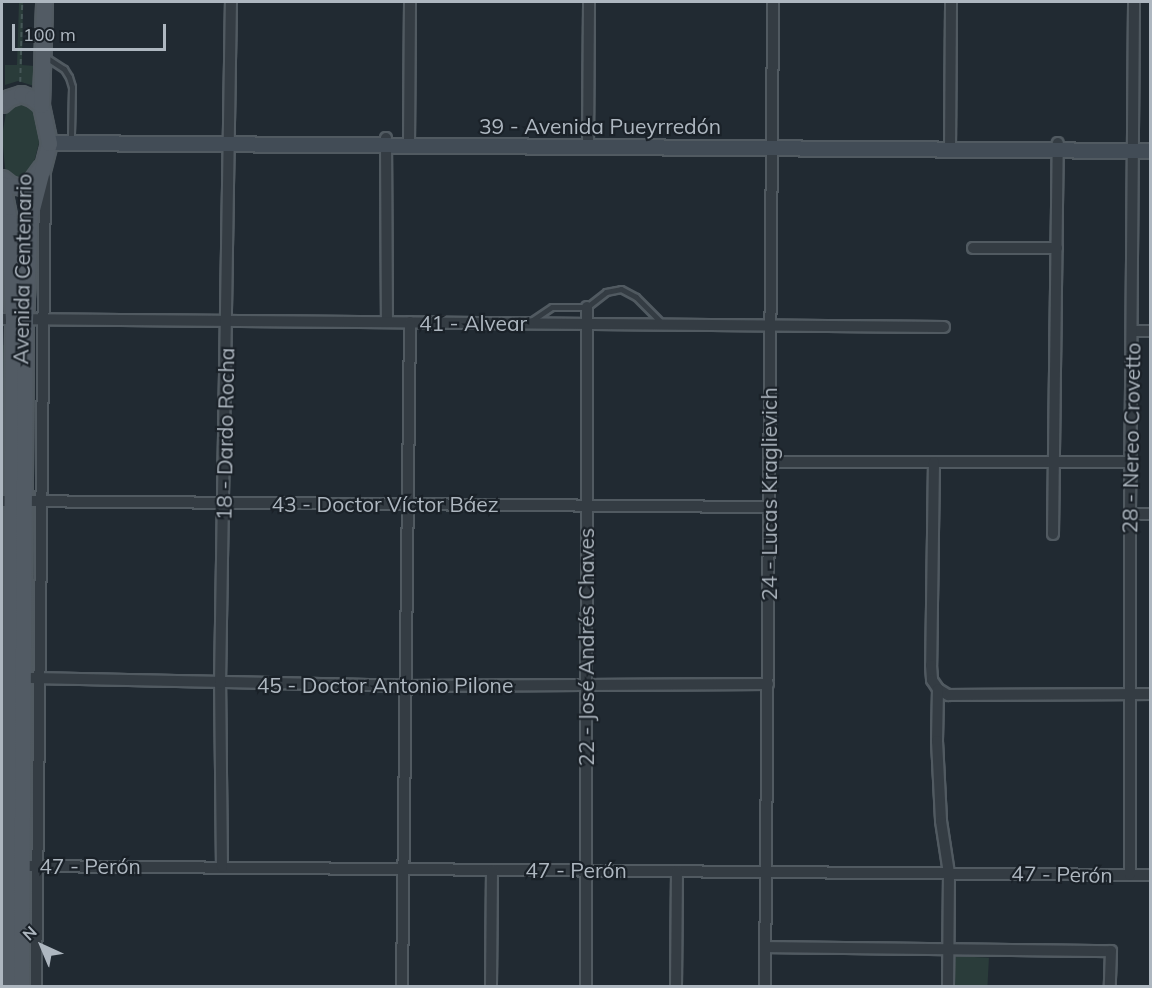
<!DOCTYPE html>
<meta charset="utf-8">
<style>
body{margin:0}
#map{position:relative;width:1152px;height:988px;overflow:hidden;background:#212a32;font-family:Mulish,sans-serif}
div>[style]{position:absolute}
.green>*{inset:0;background:#2a3c3a;transform-origin:0 0}
.path>*{height:1.5px;margin-top:-0.75px;transform-origin:0;background:repeating-linear-gradient(90deg,#465758 0 4.5px,transparent 0 9px)}
.roads{filter:drop-shadow(2px 0 #515a61) drop-shadow(-2px 0 #515a61) drop-shadow(0 2px #515a61) drop-shadow(0 -2px #515a61)}
.lane>*{height:5px;margin:-2.5px;padding:0 2.5px;transform-origin:2.5px;border-radius:2.5px;background:#343c43}
.street>*{height:10px;margin:-5px;padding:0 5px;transform-origin:5px;border-radius:5px;background:#343c43}
.secondary>*{height:14px;margin:-7px;padding:0 7px;transform-origin:7px;border-radius:7px;background:#424c56}
.primary>*{height:15px;margin:-7.5px;padding:0 7.5px;transform-origin:7.5px;border-radius:7.5px;background:#525b64}
span{translate:-50% -50%;white-space:nowrap;text-align:center;line-height:1.15;-webkit-text-stroke:4.5px #1a2128;paint-order:stroke}
.street-label{font-size:21px;color:#aeb7c0}
.frame{position:absolute;inset:0;border:3px solid #aeb7c0;pointer-events:none}
.north{position:absolute;left:12px;top:916px;width:60px;height:60px;-webkit-text-stroke:4px #1a2128;paint-order:stroke;rotate:316deg;font-size:16px;font-weight:700;line-height:24px;text-align:center;color:#aeb7c0}
.north::after{content:'';display:block;margin:auto;width:21px;height:27px;background:#aeb7c0;clip-path:polygon(50% 0,100% 100%,50% 72%,0 100%)}
.scale{position:absolute;left:12px;top:24px;width:154px;height:27px;box-sizing:border-box;border:3px solid #aeb7c0;border-top:0;padding-left:8px;font-size:18px;line-height:21px;white-space:nowrap;color:#aeb7c0;-webkit-text-stroke:4px #1a2128;paint-order:stroke}
</style>
<div id="map">
<div class="green">
<div style="clip-path:polygon(19px 2px,23px 2px,22px 65px,35px 66px,34px 86px,18px 81px,5px 85px,5px 65px,17px 65px)"></div>
<div style="clip-path:polygon(21px 103px,35px 113px,38px 121px,39px 143px,32px 170px,18px 178px,10px 176px,5px 168px,2px 136px,6px 113px,14px 105px)"></div>
<div style="clip-path:polygon(2px 345px,5px 345px,3px 477px,2px 477px)"></div>
<div style="left:954px;top:956px;width:35px;height:30px;rotate:3deg"></div>
</div>
<div class="path">
<div style="left:20px;top:82px;width:80px;rotate:-88.6deg"></div>
</div>
<div class="roads">
<div class="lane">
<div style="left:44px;top:56px;width:24px;rotate:33deg"></div>
<div style="left:64px;top:69px;width:9px;rotate:58deg"></div>
<div style="left:69px;top:77px;width:10px;rotate:73deg"></div>
<div style="left:72px;top:87px;width:48px;rotate:91.2deg"></div>
<div style="left:531px;top:321px;width:25px;rotate:-34deg"></div>
<div style="left:552px;top:307px;width:35px"></div>
<div style="left:587px;top:307px;width:24px;rotate:-38deg"></div>
<div style="left:606px;top:292px;width:15px;rotate:-11deg"></div>
<div style="left:621px;top:289px;width:17px;rotate:28deg"></div>
<div style="left:636px;top:297px;width:37px;rotate:45deg"></div>
</div>
<div class="street">
<div style="left:386px;top:138px;width:184px;rotate:89.7deg"></div>
<div style="left:409px;top:145px;width:143px;rotate:-89.6deg"></div>
<div style="left:588px;top:147px;width:145px;rotate:-89.6deg"></div>
<div style="left:950px;top:150px;width:148px;rotate:-89.6deg"></div>
<div style="left:973px;top:248px;width:84px"></div>
<div style="left:2px;top:319px;width:942px;rotate:0.49deg"></div>
<div style="left:1132px;top:331px;width:18px"></div>
<div style="left:769px;top:462px;width:361px"></div>
<div style="left:934px;top:462px;width:203px;rotate:90.8deg"></div>
<div style="left:931px;top:665px;width:15px;rotate:86deg"></div>
<div style="left:932px;top:680px;width:11px;rotate:56deg"></div>
<div style="left:938px;top:689px;width:12px;rotate:31deg"></div>
<div style="left:948px;top:695px;width:202px;rotate:-0.3deg"></div>
<div style="left:2px;top:501px;width:767px;rotate:0.45deg"></div>
<div style="left:1130px;top:514px;width:20px"></div>
<div style="left:1053px;top:534px;width:391px;rotate:-89.3deg"></div>
<div style="left:32px;top:678px;width:373px;rotate:1.2deg"></div>
<div style="left:405px;top:686px;width:363px;rotate:-0.3deg"></div>
<div style="left:938px;top:689px;width:52px;rotate:91.1deg"></div>
<div style="left:937px;top:741px;width:80px;rotate:87.1deg"></div>
<div style="left:941px;top:821px;width:53px;rotate:81.3deg"></div>
<div style="left:949px;top:873px;width:113px;rotate:90.5deg"></div>
<div style="left:17px;top:866px;width:1133px;rotate:0.46deg"></div>
<div style="left:222px;top:867px;width:183px;rotate:-90.6deg"></div>
<div style="left:220px;top:684px;width:682px;rotate:-89.08deg"></div>
<div style="left:1130px;top:875px;width:361px;rotate:-90deg"></div>
<div style="left:1130px;top:514px;width:512px;rotate:-89.55deg"></div>
<div style="left:766px;top:947px;width:345px;rotate:0.7deg"></div>
<div style="left:1111px;top:951px;width:35px;rotate:92deg"></div>
<div style="left:36px;top:986px;width:809px;rotate:-89.36deg"></div>
<div style="left:402px;top:986px;width:664px;rotate:-89.31deg"></div>
<div style="left:491px;top:986px;width:116px;rotate:-89.5deg"></div>
<div style="left:586px;top:986px;width:679px;rotate:-89.92deg"></div>
<div style="left:676px;top:986px;width:115px;rotate:-89.5deg"></div>
<div style="left:765px;top:986px;width:984px;rotate:-89.53deg"></div>
</div>
<div class="secondary">
<div style="left:49px;top:143px;width:1101px;rotate:0.42deg"></div>
</div>
<div class="primary">
<div style="left:2px;top:104px;width:9px;rotate:-41deg"></div>
<div style="left:9px;top:98px;width:13px;rotate:-18deg"></div>
<div style="left:21px;top:94px;width:12px;rotate:20deg"></div>
<div style="left:32px;top:98px;width:11px;rotate:38deg"></div>
<div style="left:2px;top:178px;width:11px;rotate:38deg"></div>
<div style="left:11px;top:185px;width:11px;rotate:10deg"></div>
<div style="left:22px;top:187px;width:11px;rotate:-34deg"></div>
<div style="left:31px;top:181px;width:17px;rotate:-54deg"></div>
<div style="left:2px;top:184px;width:38px;rotate:79deg"></div>
<div style="left:9px;top:221px;width:98px;rotate:87.7deg"></div>
<div style="left:13px;top:319px;width:667px;rotate:90.43deg"></div>
<div style="left:21px;top:986px;width:667px;rotate:-89.66deg"></div>
<div style="left:25px;top:319px;width:102px;rotate:-87.2deg"></div>
<div style="left:30px;top:217px;width:76px;rotate:-75.6deg"></div>
<div style="left:49px;top:143px;width:39px;rotate:-102deg"></div>
<div style="left:41px;top:105px;width:103px;rotate:-88.3deg"></div>
</div>
</div>
<div class="street-label">
<span style="left:600px;top:126px">39 - Avenida Pueyrredón</span>
<span style="left:22px;top:269px;rotate:-89deg">Avenida Centenario</span>
<span style="left:473px;top:323px">41 - Alvear</span>
<span style="left:225px;top:434px;rotate:-89deg">18 - Dardo Rocha</span>
<span style="left:1131px;top:438px;rotate:-89deg">28 - Nereo Crovetto</span>
<span style="left:769px;top:494px;rotate:-90deg">24 - Lucas Kraglievich</span>
<span style="left:385px;top:504px">43 - Doctor Víctor Báez</span>
<span style="left:586px;top:647px;rotate:-90deg">22 - José Andrés Chaves</span>
<span style="left:385px;top:685px">45 - Doctor Antonio Pilone</span>
<span style="left:90px;top:866px">47 - Perón</span>
<span style="left:576px;top:870px">47 - Perón</span>
<span style="left:1062px;top:874px;rotate:1deg">47 - Perón</span>
</div>
<div class="frame"></div>
<div class="north">N</div>
<div class="scale">100 m</div>
</div>
